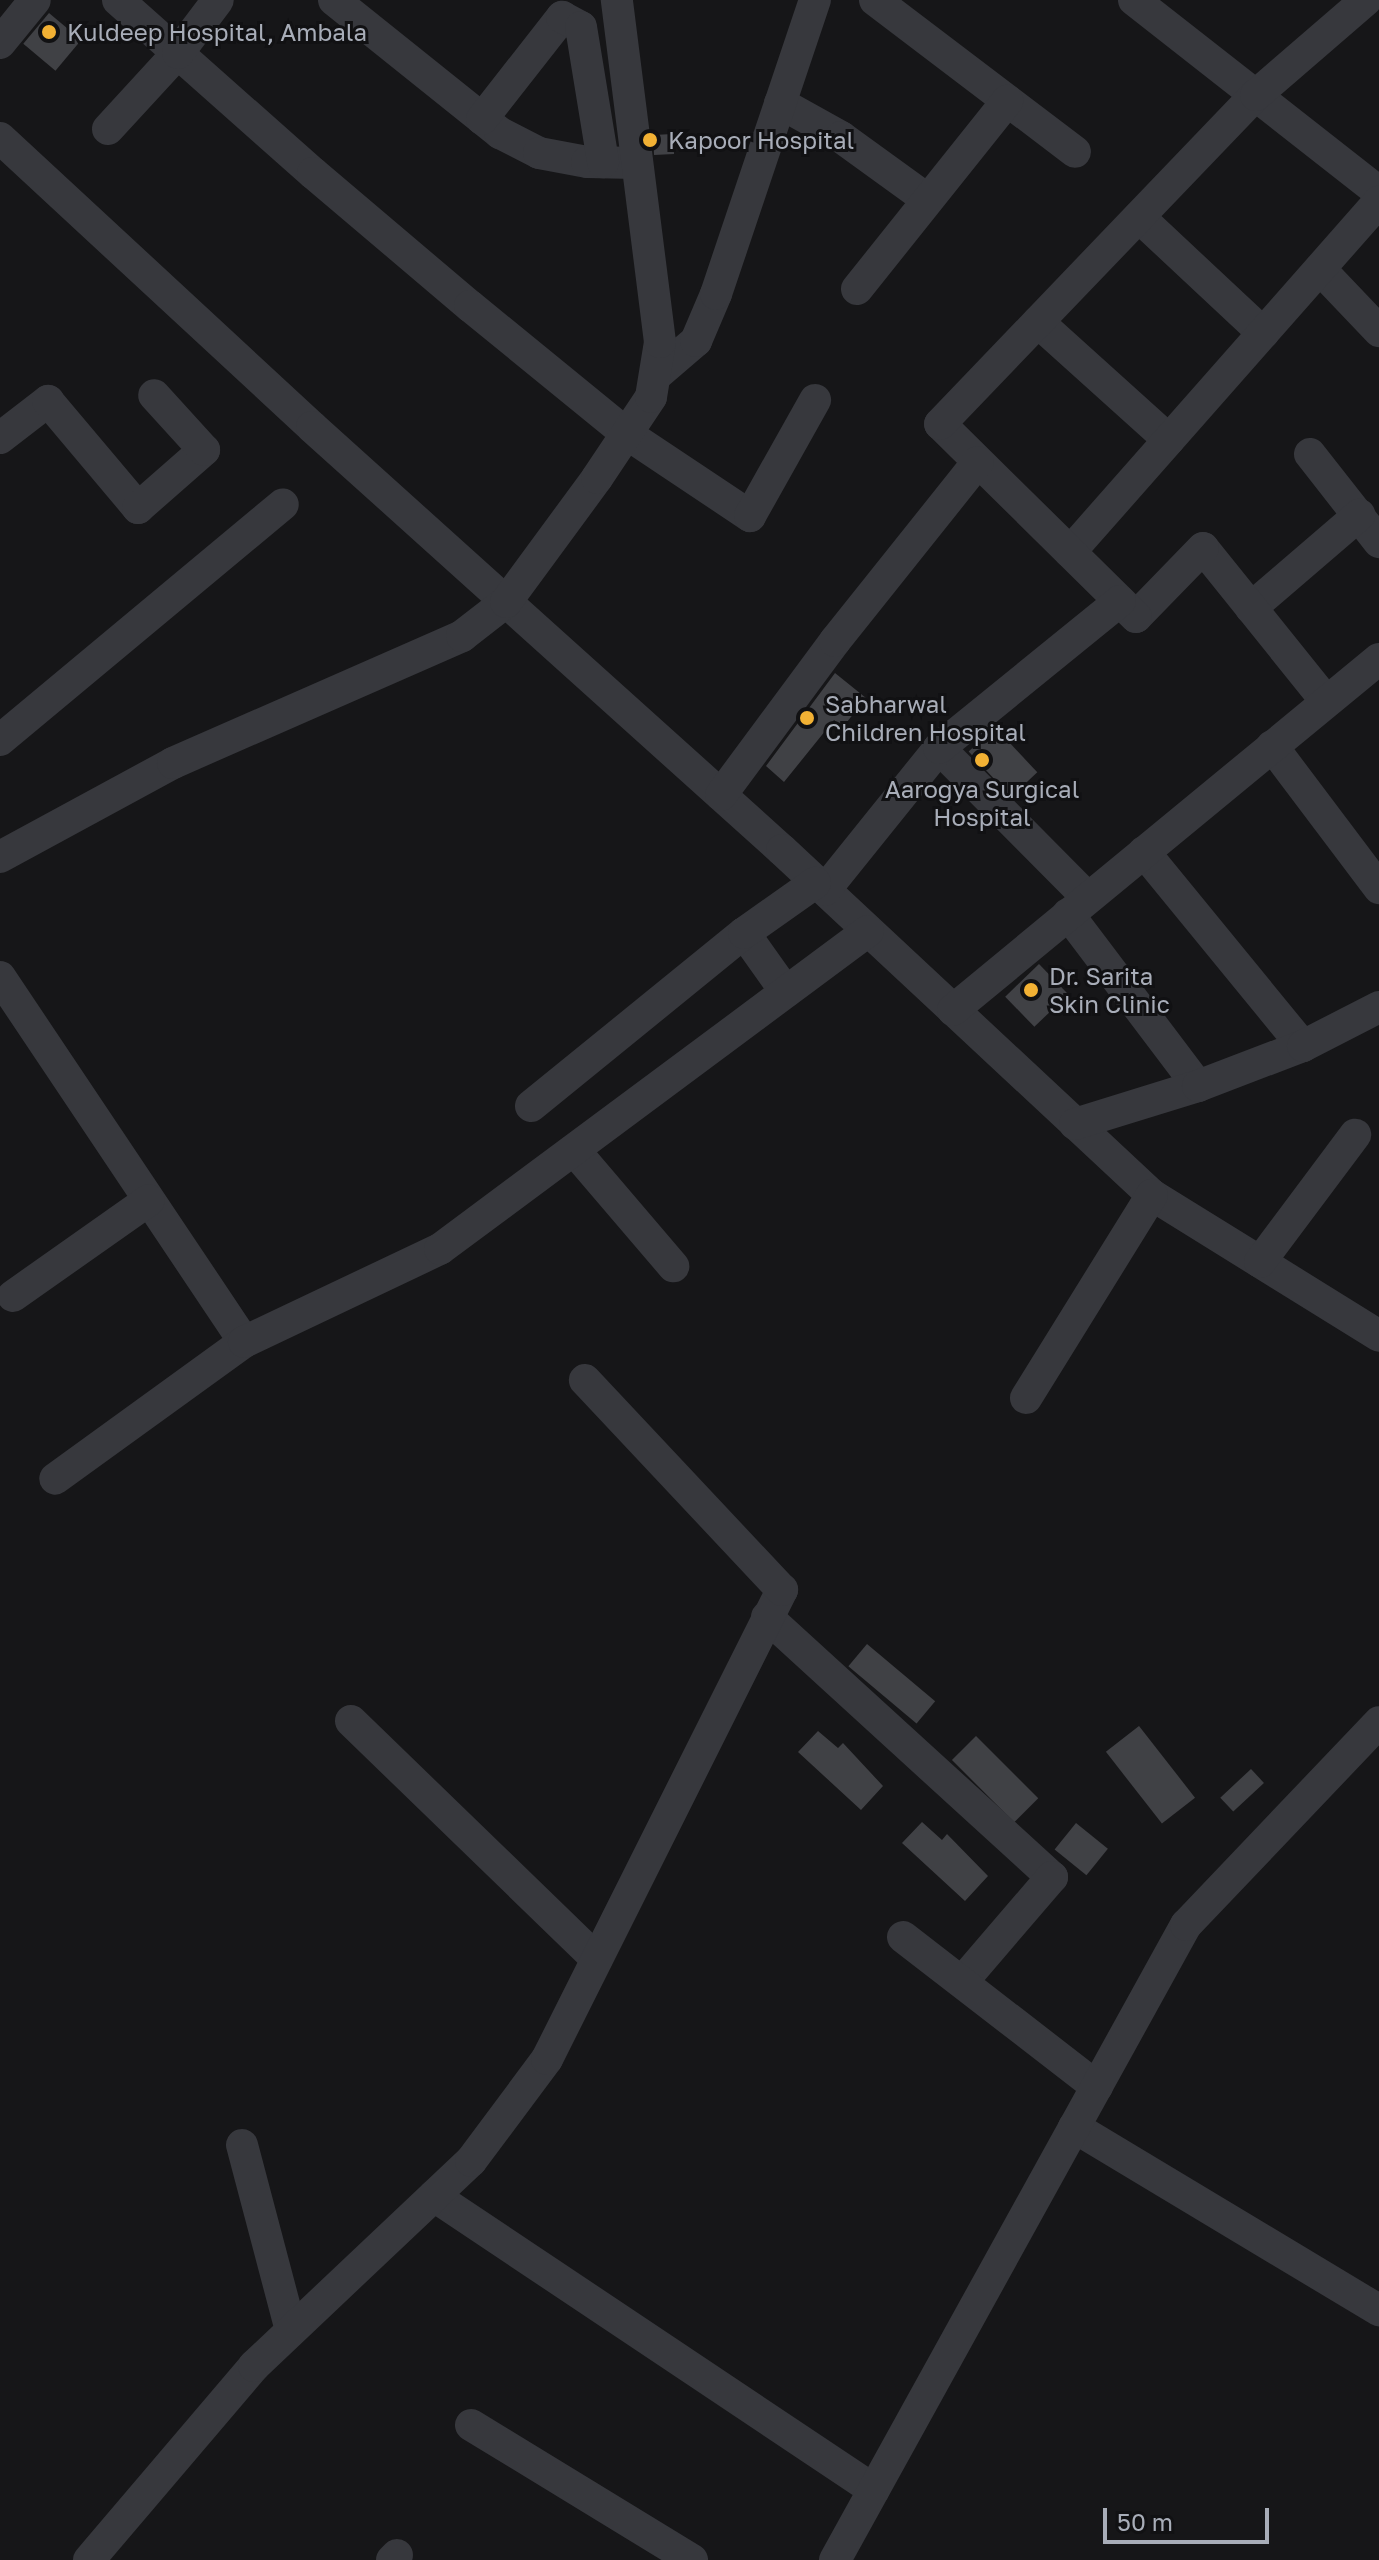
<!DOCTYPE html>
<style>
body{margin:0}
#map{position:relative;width:1379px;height:2560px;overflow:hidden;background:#161618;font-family:"Golos Text",sans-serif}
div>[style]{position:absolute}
.building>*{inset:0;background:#404145;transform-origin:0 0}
.minor>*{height:32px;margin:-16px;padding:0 16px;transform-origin:16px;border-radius:16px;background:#37383d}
.dots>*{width:22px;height:22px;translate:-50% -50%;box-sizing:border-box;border:4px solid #111113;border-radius:50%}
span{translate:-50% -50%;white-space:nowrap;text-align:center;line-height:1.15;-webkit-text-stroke:6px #111113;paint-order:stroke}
.poi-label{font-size:24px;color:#a8adb8}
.left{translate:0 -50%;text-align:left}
.scale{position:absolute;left:1103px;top:2508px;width:166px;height:36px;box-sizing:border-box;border:4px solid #a8adb8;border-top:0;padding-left:10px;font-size:24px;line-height:28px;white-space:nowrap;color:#a8adb8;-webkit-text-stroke:6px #111113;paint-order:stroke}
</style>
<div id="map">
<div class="building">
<div style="left:49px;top:13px;width:42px;height:40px;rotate:40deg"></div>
<div style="left:673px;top:134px;width:20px;height:20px;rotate:87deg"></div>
<div style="clip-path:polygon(835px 673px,866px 698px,843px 727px,834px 720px,784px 782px,766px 766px)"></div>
<div style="left:995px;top:727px;width:62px;height:36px;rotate:47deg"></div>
<div style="left:1039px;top:964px;width:42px;height:47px;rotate:46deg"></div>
<div style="left:867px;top:1644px;width:89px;height:29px;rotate:40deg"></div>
<div style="left:1139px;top:1726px;width:91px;height:42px;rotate:52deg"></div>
<div style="clip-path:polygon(818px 1731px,838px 1748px,843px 1743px,883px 1786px,861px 1810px,798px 1752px)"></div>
<div style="left:976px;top:1736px;width:88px;height:34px;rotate:45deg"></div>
<div style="left:1251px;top:1769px;width:19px;height:42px;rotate:47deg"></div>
<div style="clip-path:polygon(922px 1822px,942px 1840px,947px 1834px,988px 1876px,965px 1901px,902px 1843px)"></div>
<div style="left:1076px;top:1823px;width:41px;height:34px;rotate:39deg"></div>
</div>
<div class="minor">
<div style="left:118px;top:0;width:261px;rotate:41.6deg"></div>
<div style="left:313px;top:173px;width:206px;rotate:40.3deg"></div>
<div style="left:470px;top:306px;width:203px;rotate:39.2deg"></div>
<div style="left:627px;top:434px;width:148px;rotate:33.7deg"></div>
<div style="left:750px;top:516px;width:133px;rotate:-60.7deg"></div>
<div style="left:334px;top:0;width:213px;rotate:38.7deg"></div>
<div style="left:500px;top:133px;width:44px;rotate:27.1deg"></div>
<div style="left:539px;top:153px;width:49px;rotate:10.6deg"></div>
<div style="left:587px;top:162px;width:50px;rotate:1.1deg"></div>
<div style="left:875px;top:0;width:251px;rotate:37.2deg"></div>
<div style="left:1134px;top:0;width:311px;rotate:38.1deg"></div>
<div style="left:0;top:43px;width:55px;rotate:-50.9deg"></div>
<div style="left:780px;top:103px;width:70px;rotate:29.1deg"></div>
<div style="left:841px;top:137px;width:107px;rotate:35.9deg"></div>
<div style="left:482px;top:119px;width:130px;rotate:-51.9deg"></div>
<div style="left:562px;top:17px;width:21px;rotate:28deg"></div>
<div style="left:581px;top:27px;width:137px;rotate:80.7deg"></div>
<div style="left:108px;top:129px;width:103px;rotate:-47.4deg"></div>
<div style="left:178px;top:53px;width:66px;rotate:-53deg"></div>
<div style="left:0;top:138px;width:425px;rotate:42.8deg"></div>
<div style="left:312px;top:427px;width:632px;rotate:41.99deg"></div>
<div style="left:782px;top:850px;width:506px;rotate:43deg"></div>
<div style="left:1152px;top:1195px;width:267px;rotate:31.8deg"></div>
<div style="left:1139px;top:217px;width:170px;rotate:43.1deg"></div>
<div style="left:1320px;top:269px;width:86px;rotate:46.4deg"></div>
<div style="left:857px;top:289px;width:241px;rotate:-51.4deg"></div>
<div style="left:1038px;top:322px;width:176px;rotate:42deg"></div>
<div style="left:655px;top:376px;width:54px;rotate:-40.5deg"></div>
<div style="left:696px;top:341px;width:51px;rotate:-66.9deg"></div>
<div style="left:716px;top:294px;width:310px;rotate:-71.4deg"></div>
<div style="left:0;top:438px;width:61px;rotate:-37.6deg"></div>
<div style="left:48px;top:401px;width:140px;rotate:49.9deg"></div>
<div style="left:138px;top:508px;width:88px;rotate:-41.3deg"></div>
<div style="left:204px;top:450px;width:74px;rotate:-132.3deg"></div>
<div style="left:1310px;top:454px;width:112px;rotate:51.9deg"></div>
<div style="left:1070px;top:552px;width:467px;rotate:-48.6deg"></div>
<div style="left:1251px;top:608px;width:143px;rotate:-40.7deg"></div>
<div style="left:1326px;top:701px;width:196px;rotate:-128.8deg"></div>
<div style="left:1203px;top:548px;width:96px;rotate:134.2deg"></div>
<div style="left:1136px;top:617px;width:275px;rotate:-135.4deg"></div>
<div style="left:940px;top:424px;width:456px;rotate:-46.2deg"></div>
<div style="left:1256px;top:95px;width:145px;rotate:-40.8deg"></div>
<div style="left:0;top:740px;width:368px;rotate:-39.8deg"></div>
<div style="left:1272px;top:746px;width:178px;rotate:53deg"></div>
<div style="left:939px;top:748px;width:211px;rotate:45.2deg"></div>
<div style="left:721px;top:795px;width:192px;rotate:-53.5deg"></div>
<div style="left:835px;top:641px;width:229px;rotate:-51.4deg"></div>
<div style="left:1144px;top:852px;width:251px;rotate:50.7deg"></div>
<div style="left:0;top:857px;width:197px;rotate:-28.5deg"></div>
<div style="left:173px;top:763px;width:316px;rotate:-23.7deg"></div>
<div style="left:462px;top:636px;width:56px;rotate:-37.7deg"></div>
<div style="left:506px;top:602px;width:154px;rotate:-53.7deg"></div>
<div style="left:597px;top:478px;width:97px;rotate:-56.3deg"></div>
<div style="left:651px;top:397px;width:56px;rotate:-80.7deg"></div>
<div style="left:660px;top:342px;width:345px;rotate:-97.2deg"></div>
<div style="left:825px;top:890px;width:182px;rotate:-51.2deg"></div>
<div style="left:939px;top:748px;width:233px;rotate:-39.1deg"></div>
<div style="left:1068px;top:914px;width:216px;rotate:52.9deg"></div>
<div style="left:744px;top:933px;width:72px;rotate:54.6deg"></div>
<div style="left:0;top:977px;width:439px;rotate:56.2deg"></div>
<div style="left:244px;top:1342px;width:233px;rotate:144.1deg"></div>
<div style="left:953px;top:1010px;width:552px;rotate:-39.49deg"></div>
<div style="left:531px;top:1106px;width:274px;rotate:-39.1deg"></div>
<div style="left:744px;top:933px;width:87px;rotate:-35.2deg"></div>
<div style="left:1075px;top:1124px;width:129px;rotate:-17.2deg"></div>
<div style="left:1198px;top:1086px;width:112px;rotate:-20.9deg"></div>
<div style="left:1303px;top:1046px;width:85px;rotate:-27.2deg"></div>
<div style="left:574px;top:1150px;width:153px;rotate:49.5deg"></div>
<div style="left:1260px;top:1262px;width:159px;rotate:-53.2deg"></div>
<div style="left:13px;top:1296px;width:166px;rotate:-35.2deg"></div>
<div style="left:244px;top:1342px;width:217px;rotate:-25.4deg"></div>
<div style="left:440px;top:1249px;width:533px;rotate:-36.61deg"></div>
<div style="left:1026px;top:1398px;width:239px;rotate:-58.2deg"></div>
<div style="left:767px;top:1617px;width:386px;rotate:42.4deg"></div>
<div style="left:1052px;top:1877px;width:138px;rotate:130.6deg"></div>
<div style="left:351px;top:1721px;width:342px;rotate:44.1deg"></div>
<div style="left:903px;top:1937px;width:245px;rotate:37.7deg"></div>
<div style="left:1074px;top:2127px;width:356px;rotate:31deg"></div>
<div style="left:242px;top:2145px;width:192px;rotate:75.2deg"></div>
<div style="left:434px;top:2196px;width:529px;rotate:33.75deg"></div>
<div style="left:471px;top:2425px;width:259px;rotate:31.4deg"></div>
<div style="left:89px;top:2560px;width:255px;rotate:-49.6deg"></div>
<div style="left:254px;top:2366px;width:299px;rotate:-43.4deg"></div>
<div style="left:471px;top:2161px;width:127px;rotate:-53.3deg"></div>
<div style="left:547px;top:2059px;width:525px;rotate:-63.39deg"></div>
<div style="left:782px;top:1590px;width:288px;rotate:-133.2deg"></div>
<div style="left:392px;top:2560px;width:7px;rotate:-45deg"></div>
<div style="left:835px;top:2560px;width:726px;rotate:-61.07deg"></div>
<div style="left:1186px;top:1925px;width:280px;rotate:-46.4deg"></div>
</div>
<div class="dots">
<div style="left:49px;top:32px;background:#f2b134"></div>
<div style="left:650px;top:140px;background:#f2b134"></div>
<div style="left:807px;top:718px;background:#f2b134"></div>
<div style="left:982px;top:760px;background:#f2b134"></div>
<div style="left:1031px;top:990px;background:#f2b134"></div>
</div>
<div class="poi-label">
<span class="left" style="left:67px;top:32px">Kuldeep Hospital, Ambala</span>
<span class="left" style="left:668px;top:140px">Kapoor Hospital</span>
<span class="left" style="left:825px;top:718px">Sabharwal<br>Children Hospital</span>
<span style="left:982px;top:803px">Aarogya Surgical<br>Hospital</span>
<span class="left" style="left:1049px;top:990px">Dr. Sarita<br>Skin Clinic</span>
</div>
<div class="scale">50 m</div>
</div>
